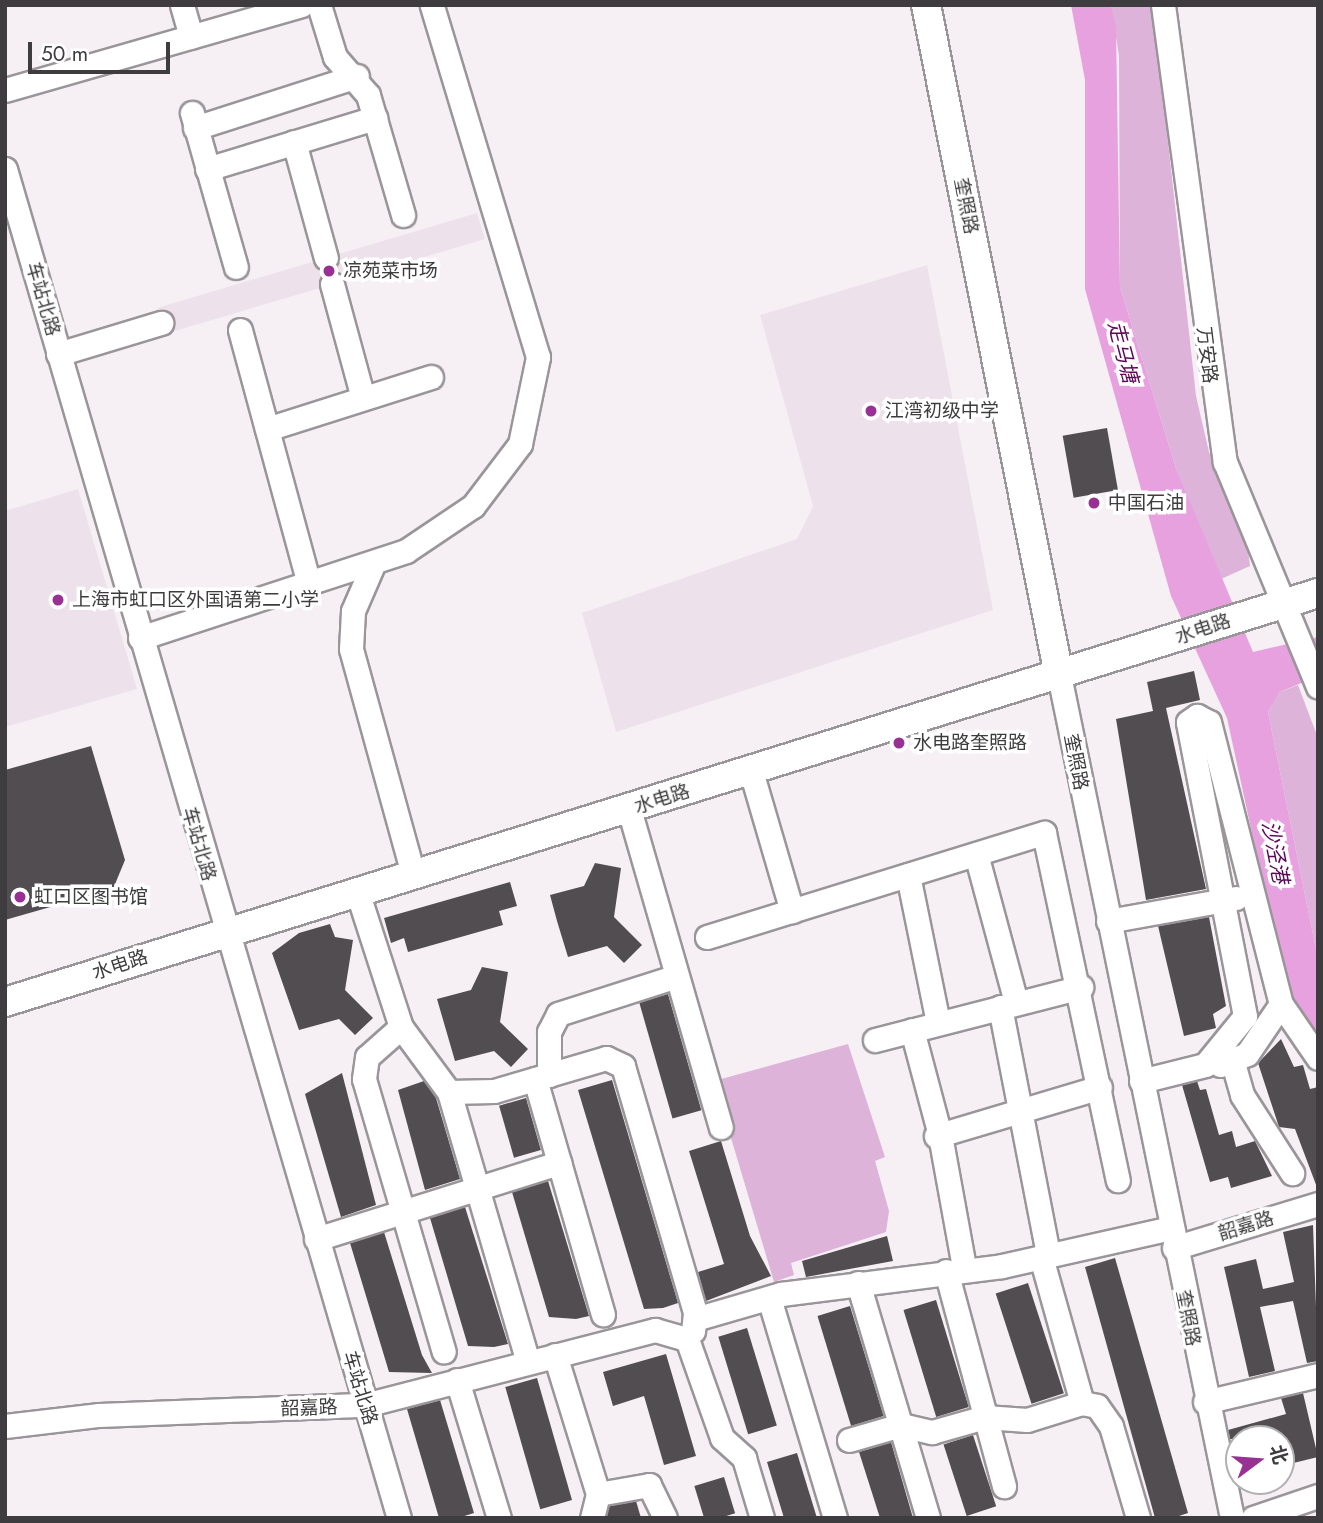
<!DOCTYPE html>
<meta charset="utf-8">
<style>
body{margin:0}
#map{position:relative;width:1323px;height:1523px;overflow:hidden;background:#f6f0f5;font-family:Jost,"Noto Sans SC",sans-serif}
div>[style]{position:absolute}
.built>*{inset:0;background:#ede2eb}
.green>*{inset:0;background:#deb3d9}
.water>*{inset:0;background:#e7a1df}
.building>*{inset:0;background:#524d51;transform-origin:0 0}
.roads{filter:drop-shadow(2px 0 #9a9599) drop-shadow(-2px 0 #9a9599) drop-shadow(0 2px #9a9599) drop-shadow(0 -2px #9a9599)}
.minor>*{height:23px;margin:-11.5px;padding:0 11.5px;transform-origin:11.5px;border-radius:11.5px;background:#fff}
.major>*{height:28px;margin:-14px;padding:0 14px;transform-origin:14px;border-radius:14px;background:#fff}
.dots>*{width:19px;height:19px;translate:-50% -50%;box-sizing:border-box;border:4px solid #fff;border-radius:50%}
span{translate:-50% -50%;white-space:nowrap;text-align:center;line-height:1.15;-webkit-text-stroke:7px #fff;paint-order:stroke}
.street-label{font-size:19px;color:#3e3c3e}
.poi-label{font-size:19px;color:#3e3c3e}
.left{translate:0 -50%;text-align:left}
.water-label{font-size:21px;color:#5c0758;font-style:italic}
.frame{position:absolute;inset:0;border:7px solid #3e3c3e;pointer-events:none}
.north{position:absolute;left:1225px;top:1425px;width:70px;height:70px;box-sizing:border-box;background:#fff;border:2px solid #b2b1b2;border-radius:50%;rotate:74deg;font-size:19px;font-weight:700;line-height:28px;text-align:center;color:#3e3c3e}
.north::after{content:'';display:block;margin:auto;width:24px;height:32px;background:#993093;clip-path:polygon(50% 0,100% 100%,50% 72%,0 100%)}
.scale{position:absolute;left:28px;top:42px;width:142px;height:32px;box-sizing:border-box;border:4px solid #3e3c3e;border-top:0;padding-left:9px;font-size:21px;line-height:24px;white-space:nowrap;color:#3e3c3e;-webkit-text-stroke:5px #fff;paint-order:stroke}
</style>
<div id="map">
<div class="built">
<div style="clip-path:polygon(477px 213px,485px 239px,165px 334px,161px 323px,157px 308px)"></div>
<div style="clip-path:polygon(927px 265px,993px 610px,616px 732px,582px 613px,797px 539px,813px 506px,760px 315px)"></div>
<div style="clip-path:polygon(78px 489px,137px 689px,5px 727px,5px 511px)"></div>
</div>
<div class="green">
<div style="clip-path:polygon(1111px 5px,1153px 5px,1196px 396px,1209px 452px,1248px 549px,1250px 566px,1221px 579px,1176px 468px,1120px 287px,1119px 56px)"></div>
<div style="clip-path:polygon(1298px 685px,1318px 738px,1318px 959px,1268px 712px,1280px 692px)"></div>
<div style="clip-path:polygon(848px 1044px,885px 1157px,875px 1161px,889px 1211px,886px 1232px,791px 1263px,794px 1275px,774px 1282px,714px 1081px)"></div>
</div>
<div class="water">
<div style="clip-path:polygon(1071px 5px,1111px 5px,1116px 27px,1120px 287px,1176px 468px,1253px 652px,1318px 637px,1318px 676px,1280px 692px,1268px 712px,1318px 959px,1318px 1046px,1288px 999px,1227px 718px,1171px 596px,1085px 289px,1085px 80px)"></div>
</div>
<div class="building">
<div style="left:1107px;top:428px;width:63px;height:45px;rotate:80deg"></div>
<div style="clip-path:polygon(1194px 671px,1200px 700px,1166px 708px,1206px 889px,1146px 900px,1116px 719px,1153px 711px,1147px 682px)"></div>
<div style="clip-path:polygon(91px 746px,125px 860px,113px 889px,5px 920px,5px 770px)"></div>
<div style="clip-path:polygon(595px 863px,621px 868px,614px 917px,642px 945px,624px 963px,607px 946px,568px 957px,557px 921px,550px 895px,584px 886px)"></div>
<div style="clip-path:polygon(510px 882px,517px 906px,499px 911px,503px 925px,408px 952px,404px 938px,391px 943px,384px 918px)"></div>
<div style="clip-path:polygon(1209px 917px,1226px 1006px,1213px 1014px,1216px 1028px,1184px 1036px,1158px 926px)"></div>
<div style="clip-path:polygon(330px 924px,335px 937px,353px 940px,345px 990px,373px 1018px,355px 1035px,339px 1019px,299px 1030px,272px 953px,299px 933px)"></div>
<div style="clip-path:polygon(482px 967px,508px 972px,500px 1022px,528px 1049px,511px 1067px,494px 1051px,455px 1061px,437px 999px,471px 990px)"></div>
<div style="left:668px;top:994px;width:121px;height:30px;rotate:74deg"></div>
<div style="clip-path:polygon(1281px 1039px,1294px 1067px,1303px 1065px,1310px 1089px,1318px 1087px,1318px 1190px,1295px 1129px,1279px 1127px,1258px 1063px)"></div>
<div style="clip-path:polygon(342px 1073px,376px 1205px,341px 1217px,305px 1094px)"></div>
<div style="clip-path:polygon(612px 1080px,678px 1303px,663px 1308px,644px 1309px,578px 1090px)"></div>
<div style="clip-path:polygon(424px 1081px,436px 1098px,460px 1179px,425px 1190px,398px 1090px)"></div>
<div style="clip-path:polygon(1197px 1081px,1200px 1090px,1206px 1089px,1219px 1135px,1232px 1131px,1236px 1147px,1255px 1141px,1272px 1176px,1231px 1188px,1228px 1177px,1210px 1182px,1182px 1085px)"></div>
<div style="left:526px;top:1098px;width:54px;height:28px;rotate:74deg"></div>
<div style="clip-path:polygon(721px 1141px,750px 1236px,771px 1276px,706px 1301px,698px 1272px,724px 1264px,689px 1151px)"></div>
<div style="clip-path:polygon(548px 1181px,589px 1316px,576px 1319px,549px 1317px,512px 1192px)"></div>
<div style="clip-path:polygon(465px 1207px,508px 1344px,494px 1347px,468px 1346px,430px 1218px)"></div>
<div style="clip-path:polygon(1313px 1225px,1318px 1361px,1307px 1363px,1293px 1301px,1260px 1307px,1275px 1371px,1249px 1377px,1224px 1267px,1256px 1259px,1263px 1289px,1294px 1282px,1283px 1232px)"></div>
<div style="clip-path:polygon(384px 1232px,422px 1355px,432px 1373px,389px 1372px,350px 1243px)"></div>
<div style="clip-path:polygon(887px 1236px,893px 1261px,806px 1277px,802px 1261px)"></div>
<div style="clip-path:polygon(1115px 1258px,1188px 1513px,1173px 1518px,1155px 1518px,1085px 1267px)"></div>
<div style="left:1028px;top:1283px;width:116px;height:34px;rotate:72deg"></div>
<div style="left:936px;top:1300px;width:112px;height:34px;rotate:73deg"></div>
<div style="left:850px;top:1306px;width:115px;height:34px;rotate:73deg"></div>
<div style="left:747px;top:1328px;width:102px;height:30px;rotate:73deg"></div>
<div style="clip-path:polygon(666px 1354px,696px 1456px,664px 1465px,644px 1396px,613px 1406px,603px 1372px)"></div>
<div style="left:537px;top:1378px;width:127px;height:33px;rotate:74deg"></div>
<div style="clip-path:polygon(1303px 1393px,1318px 1457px,1281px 1466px,1281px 1439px,1230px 1439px,1228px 1430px,1286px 1414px,1281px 1398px)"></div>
<div style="clip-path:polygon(440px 1400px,474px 1513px,458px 1518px,439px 1518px,407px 1409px)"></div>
<div style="left:973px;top:1435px;width:75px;height:31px;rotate:72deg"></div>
<div style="clip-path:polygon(891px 1442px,913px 1518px,880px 1518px,859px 1452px)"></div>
<div style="clip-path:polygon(797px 1453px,817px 1518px,784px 1518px,767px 1462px)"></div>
<div style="left:724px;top:1477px;width:38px;height:31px;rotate:73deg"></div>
<div style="clip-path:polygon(636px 1501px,641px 1518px,606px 1518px,609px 1506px)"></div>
</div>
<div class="roads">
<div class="minor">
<div style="left:182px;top:5px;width:33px;rotate:74deg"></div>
<div style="left:319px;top:5px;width:54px;rotate:72.9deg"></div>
<div style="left:335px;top:57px;width:50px;rotate:49deg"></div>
<div style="left:368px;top:95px;width:125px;rotate:73.7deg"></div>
<div style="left:1163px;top:5px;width:461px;rotate:82.3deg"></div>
<div style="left:1225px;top:462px;width:243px;rotate:67.5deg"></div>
<div style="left:5px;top:90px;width:308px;rotate:-16deg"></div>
<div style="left:192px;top:113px;width:160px;rotate:74.1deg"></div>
<div style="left:195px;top:128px;width:170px;rotate:-17.8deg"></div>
<div style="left:294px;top:142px;width:120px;rotate:74.6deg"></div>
<div style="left:5px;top:169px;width:1405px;rotate:73.72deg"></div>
<div style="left:207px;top:169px;width:176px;rotate:-16.9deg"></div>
<div style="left:332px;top:284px;width:118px;rotate:74.8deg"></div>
<div style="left:240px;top:330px;width:263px;rotate:74.8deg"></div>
<div style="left:58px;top:354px;width:108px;rotate:-16.8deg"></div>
<div style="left:267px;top:429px;width:172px;rotate:-17.6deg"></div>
<div style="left:372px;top:567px;width:48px;rotate:113.4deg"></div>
<div style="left:353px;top:611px;width:38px;rotate:93deg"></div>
<div style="left:351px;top:649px;width:233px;rotate:74.6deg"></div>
<div style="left:140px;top:638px;width:280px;rotate:-18.1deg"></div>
<div style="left:406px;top:551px;width:81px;rotate:-33.9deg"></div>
<div style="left:473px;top:506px;width:78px;rotate:-52.8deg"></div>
<div style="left:520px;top:444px;width:89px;rotate:-78.3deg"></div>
<div style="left:538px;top:357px;width:368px;rotate:-106.8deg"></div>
<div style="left:1059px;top:675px;width:861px;rotate:78.4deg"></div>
<div style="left:751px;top:771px;width:146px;rotate:73.7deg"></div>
<div style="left:629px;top:809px;width:331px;rotate:73.9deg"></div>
<div style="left:976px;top:854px;width:153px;rotate:74.9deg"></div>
<div style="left:908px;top:875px;width:151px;rotate:78.5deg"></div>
<div style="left:357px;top:891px;width:143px;rotate:72.1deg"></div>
<div style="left:401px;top:1027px;width:81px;rotate:53.6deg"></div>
<div style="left:449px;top:1092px;width:281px;rotate:73.7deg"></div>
<div style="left:1108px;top:921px;width:130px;rotate:-10.2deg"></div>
<div style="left:707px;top:937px;width:353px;rotate:-17.2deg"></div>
<div style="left:1044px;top:833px;width:355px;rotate:78deg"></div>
<div style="left:1000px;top:1007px;width:253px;rotate:79deg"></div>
<div style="left:401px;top:1027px;width:45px;rotate:138.6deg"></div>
<div style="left:367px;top:1057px;width:22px;rotate:98deg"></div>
<div style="left:364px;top:1079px;width:284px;rotate:73.7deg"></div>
<div style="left:912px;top:1030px;width:109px;rotate:75.1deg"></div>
<div style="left:940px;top:1135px;width:134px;rotate:79.7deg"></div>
<div style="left:875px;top:1040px;width:213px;rotate:-14.4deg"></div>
<div style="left:1233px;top:1063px;width:33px;rotate:74deg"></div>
<div style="left:1242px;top:1095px;width:93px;rotate:57.3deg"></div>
<div style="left:1220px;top:1065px;width:29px;rotate:-22deg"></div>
<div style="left:1247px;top:1054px;width:60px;rotate:-55.8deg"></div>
<div style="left:549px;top:1075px;width:43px;rotate:-90deg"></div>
<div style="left:549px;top:1032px;width:20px;rotate:-63deg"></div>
<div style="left:558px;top:1014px;width:122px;rotate:-17.7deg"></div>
<div style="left:535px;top:1079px;width:245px;rotate:73.9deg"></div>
<div style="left:1141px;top:1081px;width:66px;rotate:-14deg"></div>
<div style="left:1205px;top:1065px;width:63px;rotate:-50.8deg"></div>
<div style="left:1245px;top:1016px;width:299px;rotate:-101deg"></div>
<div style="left:1188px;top:722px;width:11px;rotate:-34deg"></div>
<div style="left:1197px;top:716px;width:13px;rotate:27deg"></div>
<div style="left:1209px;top:722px;width:291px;rotate:75.7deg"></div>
<div style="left:1281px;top:1004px;width:65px;rotate:55.6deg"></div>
<div style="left:449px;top:1092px;width:45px;rotate:-1.3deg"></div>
<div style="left:494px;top:1091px;width:117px;rotate:-16.4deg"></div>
<div style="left:606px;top:1058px;width:19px;rotate:25deg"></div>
<div style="left:623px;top:1066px;width:257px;rotate:73.7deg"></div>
<div style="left:695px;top:1313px;width:18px;rotate:96deg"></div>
<div style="left:936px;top:1136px;width:171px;rotate:-16.6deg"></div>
<div style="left:316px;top:1239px;width:255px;rotate:-17.4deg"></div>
<div style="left:1174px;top:1248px;width:151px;rotate:-17deg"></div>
<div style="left:1041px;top:1257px;width:152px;rotate:74.3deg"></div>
<div style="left:946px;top:1271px;width:223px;rotate:74.9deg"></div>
<div style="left:858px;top:1283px;width:245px;rotate:73.4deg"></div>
<div style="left:769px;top:1298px;width:230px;rotate:73.3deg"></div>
<div style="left:695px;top:1319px;width:90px;rotate:-16.2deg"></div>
<div style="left:781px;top:1294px;width:223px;rotate:-7.2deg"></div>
<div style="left:1002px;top:1266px;width:172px;rotate:-12.7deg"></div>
<div style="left:687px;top:1339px;width:105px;rotate:70.5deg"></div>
<div style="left:722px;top:1438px;width:30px;rotate:42deg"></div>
<div style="left:744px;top:1458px;width:63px;rotate:73.3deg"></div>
<div style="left:555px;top:1355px;width:145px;rotate:72.8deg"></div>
<div style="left:598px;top:1494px;width:25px;rotate:104deg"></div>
<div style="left:457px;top:1380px;width:144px;rotate:73.1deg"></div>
<div style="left:1205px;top:1402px;width:116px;rotate:-13.4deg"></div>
<div style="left:5px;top:1426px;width:95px;rotate:-6.7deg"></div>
<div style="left:99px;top:1415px;width:266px;rotate:-2.2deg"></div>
<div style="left:365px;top:1405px;width:300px;rotate:-14.5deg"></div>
<div style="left:655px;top:1330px;width:33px;rotate:16deg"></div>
<div style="left:849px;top:1440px;width:54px;rotate:-16.1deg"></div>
<div style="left:901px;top:1425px;width:32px;rotate:13deg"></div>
<div style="left:932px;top:1432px;width:55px;rotate:-15.8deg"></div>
<div style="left:985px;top:1417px;width:42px;rotate:4.1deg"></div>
<div style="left:1027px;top:1420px;width:58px;rotate:-17.2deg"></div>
<div style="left:1082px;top:1403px;width:15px;rotate:11deg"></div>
<div style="left:1097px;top:1406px;width:24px;rotate:55deg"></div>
<div style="left:1111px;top:1426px;width:96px;rotate:73.6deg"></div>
<div style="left:598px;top:1494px;width:52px;rotate:-10deg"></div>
<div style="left:649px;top:1485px;width:37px;rotate:64deg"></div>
<div style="left:1253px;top:1518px;width:69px;rotate:-18.7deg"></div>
</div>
<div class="major">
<div style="left:926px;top:5px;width:683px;rotate:78.77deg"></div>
<div style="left:5px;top:1002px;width:1375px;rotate:-17.3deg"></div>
</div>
</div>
<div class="dots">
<div style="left:329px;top:271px;background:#993093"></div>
<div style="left:871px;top:411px;background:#993093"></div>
<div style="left:1094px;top:503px;background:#993093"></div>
<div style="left:58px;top:600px;background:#993093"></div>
<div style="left:899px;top:743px;background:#993093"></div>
<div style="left:20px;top:897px;background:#993093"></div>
</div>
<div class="street-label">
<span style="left:966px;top:206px;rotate:79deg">奎照路</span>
<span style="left:43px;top:299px;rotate:74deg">车站北路</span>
<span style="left:1207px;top:355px;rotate:83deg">万安路</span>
<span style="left:1203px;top:629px;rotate:-18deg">水电路</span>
<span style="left:1076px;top:762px;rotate:79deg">奎照路</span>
<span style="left:662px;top:799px;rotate:-17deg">水电路</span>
<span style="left:199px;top:844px;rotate:74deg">车站北路</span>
<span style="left:120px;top:965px;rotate:-18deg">水电路</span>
<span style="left:1246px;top:1226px;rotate:-17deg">韶嘉路</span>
<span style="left:1188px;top:1318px;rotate:79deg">奎照路</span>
<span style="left:360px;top:1388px;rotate:73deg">车站北路</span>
<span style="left:309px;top:1408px;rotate:-2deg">韶嘉路</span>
</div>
<div class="poi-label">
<span class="left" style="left:343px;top:271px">凉苑菜市场</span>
<span class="left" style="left:885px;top:411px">江湾初级中学</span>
<span class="left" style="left:1108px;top:503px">中国石油</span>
<span class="left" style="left:72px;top:600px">上海市虹口区外国语第二小学</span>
<span class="left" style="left:913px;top:743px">水电路奎照路</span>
<span class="left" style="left:34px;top:897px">虹口区图书馆</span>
</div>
<div class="water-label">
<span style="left:1123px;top:352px;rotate:75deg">走马塘</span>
<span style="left:1275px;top:852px;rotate:79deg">沙泾港</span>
</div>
<div class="frame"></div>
<div class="north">北</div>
<div class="scale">50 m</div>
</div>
